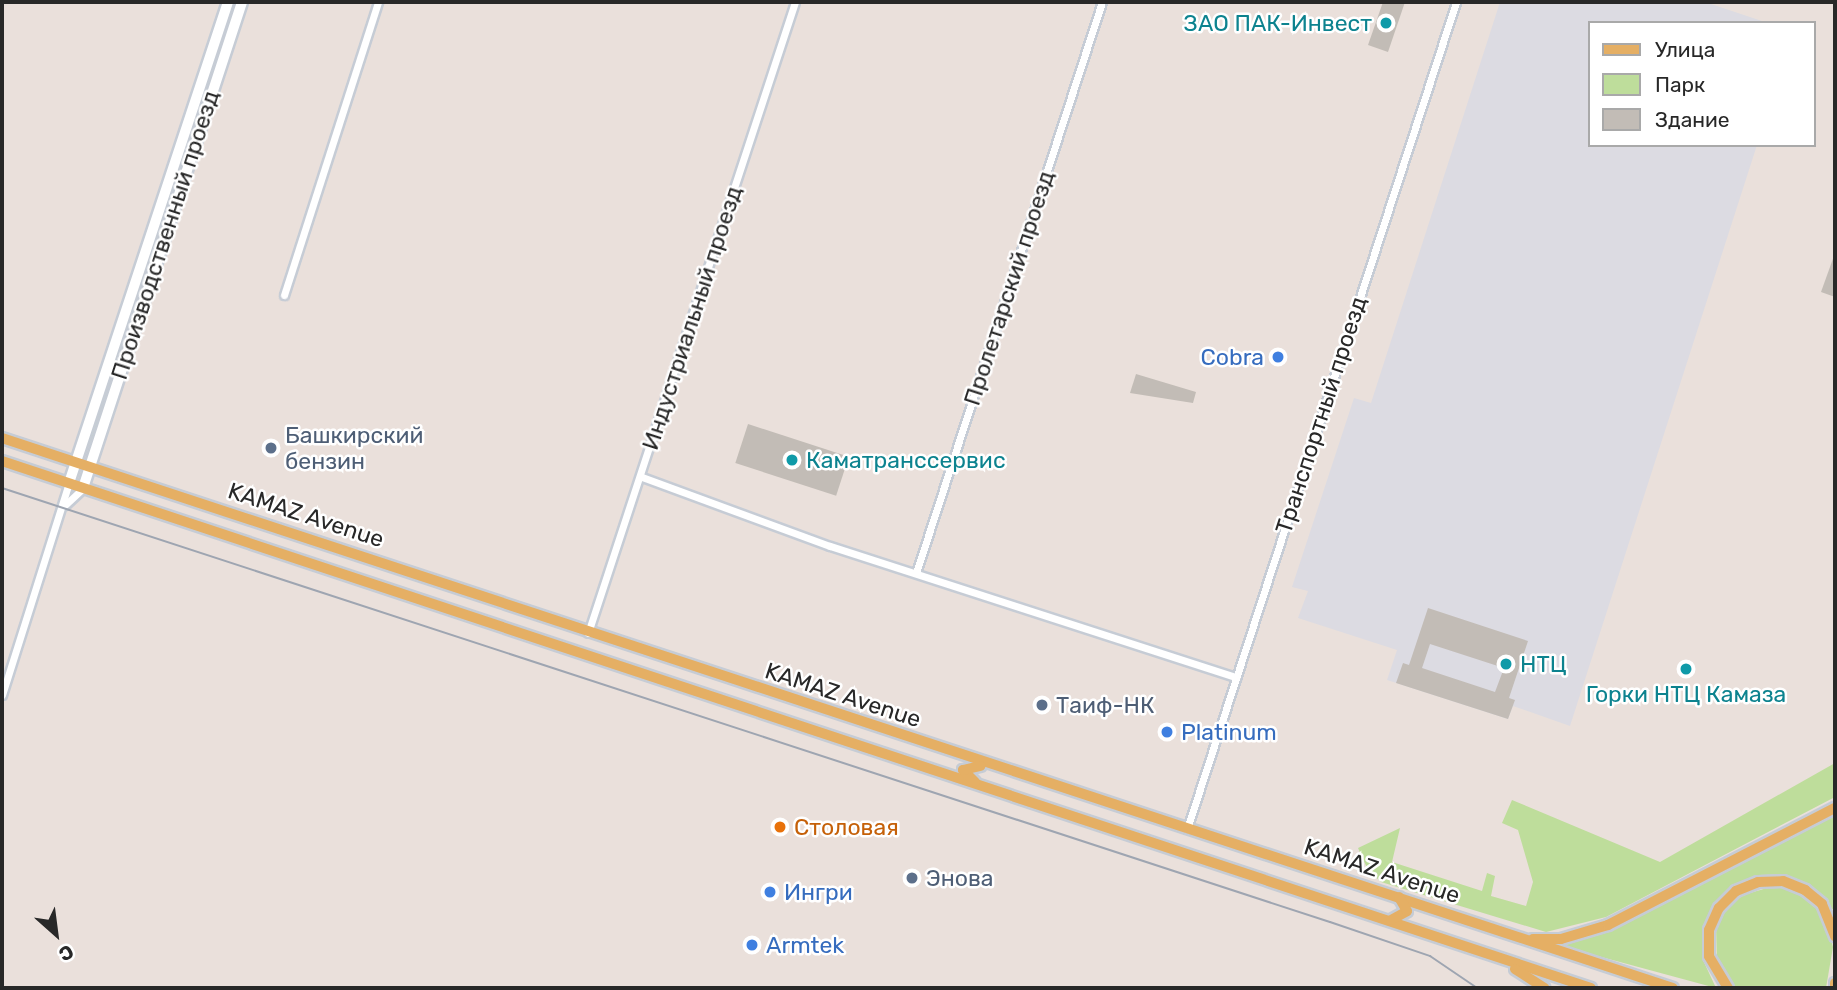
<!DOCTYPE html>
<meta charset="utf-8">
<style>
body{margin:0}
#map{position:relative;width:1837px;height:990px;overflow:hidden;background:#eae0db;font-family:Rubik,sans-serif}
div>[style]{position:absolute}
.industrial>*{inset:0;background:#dcdbe2}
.green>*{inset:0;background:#bedd9b}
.building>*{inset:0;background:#c2bcb6;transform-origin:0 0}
.roads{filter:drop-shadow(2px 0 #c6ccd5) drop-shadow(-2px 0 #c6ccd5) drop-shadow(0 2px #c6ccd5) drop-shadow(0 -2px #c6ccd5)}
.street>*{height:7px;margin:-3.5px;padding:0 3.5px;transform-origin:3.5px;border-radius:3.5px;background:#fff}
.secondary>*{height:10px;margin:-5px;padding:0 5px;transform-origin:5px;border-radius:5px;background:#fff}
.primary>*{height:10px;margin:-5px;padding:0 5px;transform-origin:5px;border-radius:5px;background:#e5af64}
.tram>*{height:2px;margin:-1px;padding:0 1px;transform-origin:1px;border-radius:1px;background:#9ea5b1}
.dots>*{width:19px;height:19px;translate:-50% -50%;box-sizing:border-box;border:4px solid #fff;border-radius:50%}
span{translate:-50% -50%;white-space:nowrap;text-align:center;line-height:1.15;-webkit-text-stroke:5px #fff;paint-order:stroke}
.culture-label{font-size:23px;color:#0d838f}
.right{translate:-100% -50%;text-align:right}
.left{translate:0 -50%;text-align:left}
.street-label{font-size:23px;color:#282828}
.shop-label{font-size:23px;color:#366cbe}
.service-label{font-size:23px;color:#4e5e75}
.food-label{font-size:23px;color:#c56008}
.frame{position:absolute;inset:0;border:4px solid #282828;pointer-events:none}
.legend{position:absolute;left:1588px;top:21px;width:228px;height:126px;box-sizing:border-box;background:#fff;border:2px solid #a9a9a9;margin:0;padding:9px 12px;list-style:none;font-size:21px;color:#282828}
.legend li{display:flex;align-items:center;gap:14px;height:35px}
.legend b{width:35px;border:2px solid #a9a9a9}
.north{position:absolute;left:21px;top:899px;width:70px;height:70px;-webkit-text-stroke:5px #fff;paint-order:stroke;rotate:152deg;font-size:19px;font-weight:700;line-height:28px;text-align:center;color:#282828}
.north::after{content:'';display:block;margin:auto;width:24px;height:32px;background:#282828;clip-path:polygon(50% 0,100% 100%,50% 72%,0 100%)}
</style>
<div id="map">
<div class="industrial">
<div style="clip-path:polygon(1500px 2px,1705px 2px,1768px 23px,1590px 23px,1590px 145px,1757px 145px,1570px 726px,1513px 706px,1508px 719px,1387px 680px,1397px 650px,1298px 618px,1308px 591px,1292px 587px,1354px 398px,1371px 403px)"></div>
</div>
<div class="green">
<div style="clip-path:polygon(183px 148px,188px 150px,91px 442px,90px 439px)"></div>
<div style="clip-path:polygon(1835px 763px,1835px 797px,1606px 917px,1546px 932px,1381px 882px,1368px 870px,1358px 848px,1400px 828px,1392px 862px,1482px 891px,1487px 873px,1495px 876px,1491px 896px,1526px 906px,1533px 882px,1518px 830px,1502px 823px,1512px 800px,1660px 862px)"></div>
<div style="clip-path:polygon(1835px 815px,1835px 912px,1813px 887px,1785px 876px,1754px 877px,1733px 887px,1704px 925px,1703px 960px,1716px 988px,1557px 945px,1614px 929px)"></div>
<div style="clip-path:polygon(1777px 885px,1812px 900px,1824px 914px,1833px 947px,1826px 988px,1734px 988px,1717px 964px,1716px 924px,1726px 908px,1740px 896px)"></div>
</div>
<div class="building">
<div style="clip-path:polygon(1383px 2px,1405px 2px,1388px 52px,1368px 45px)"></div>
<div style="clip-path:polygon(1835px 253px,1835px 297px,1821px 292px)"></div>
<div style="clip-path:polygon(1136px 374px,1196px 392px,1193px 403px,1130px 393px)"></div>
<div style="left:748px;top:424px;width:106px;height:41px;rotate:18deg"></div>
<div style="clip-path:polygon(evenodd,1428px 608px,1528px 641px,1509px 698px,1515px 700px,1508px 719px,1396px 683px,1403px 663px,1409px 665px,1428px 608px,1430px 644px,1504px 668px,1495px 692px,1422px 668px,1430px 644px)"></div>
</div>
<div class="roads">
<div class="street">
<div style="left:284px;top:295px;width:308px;rotate:-72.2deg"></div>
<div style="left:642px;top:477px;width:200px;rotate:20.2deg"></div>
<div style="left:830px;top:546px;width:427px;rotate:17.9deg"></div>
<div style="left:65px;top:505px;width:25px;rotate:-43deg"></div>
<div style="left:916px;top:573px;width:601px;rotate:-71.96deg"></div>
<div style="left:588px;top:633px;width:664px;rotate:-71.84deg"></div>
<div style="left:2px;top:695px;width:222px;rotate:-72.5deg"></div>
<div style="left:1187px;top:829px;width:870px;rotate:-71.98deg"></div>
</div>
<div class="secondary">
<div style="left:69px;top:483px;width:507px;rotate:-71.71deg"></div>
<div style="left:83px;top:488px;width:511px;rotate:-71.88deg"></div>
</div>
<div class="primary">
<div style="left:2px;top:438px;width:1759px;rotate:18.22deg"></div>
<div style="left:2px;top:461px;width:1674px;rotate:18.35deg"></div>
<div style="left:975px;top:782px;width:17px;rotate:-135deg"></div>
<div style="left:963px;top:770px;width:18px;rotate:-13deg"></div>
<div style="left:1391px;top:920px;width:18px;rotate:-29deg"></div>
<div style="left:1407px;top:911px;width:16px;rotate:-120deg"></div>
<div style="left:1533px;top:939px;width:28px"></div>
<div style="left:1561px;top:939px;width:49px;rotate:-16.6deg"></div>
<div style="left:1608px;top:925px;width:255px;rotate:-27.3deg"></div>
<div style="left:1515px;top:969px;width:35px;rotate:33deg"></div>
<div style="left:1728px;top:988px;width:37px;rotate:-121deg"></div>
<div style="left:1709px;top:956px;width:26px;rotate:-90deg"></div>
<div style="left:1709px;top:930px;width:24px;rotate:-66deg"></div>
<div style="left:1719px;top:908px;width:24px;rotate:-45deg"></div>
<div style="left:1736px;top:891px;width:24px;rotate:-22deg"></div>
<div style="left:1758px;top:882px;width:25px;rotate:-2deg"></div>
<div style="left:1783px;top:881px;width:24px;rotate:22deg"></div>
<div style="left:1805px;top:890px;width:22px;rotate:39deg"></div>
<div style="left:1822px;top:904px;width:35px;rotate:68deg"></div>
<div style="left:1835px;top:988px;width:5px;rotate:-90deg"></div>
</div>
</div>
<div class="tram">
<div style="left:2px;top:488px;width:1397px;rotate:18.1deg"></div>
<div style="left:1330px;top:922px;width:106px;rotate:18.8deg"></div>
<div style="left:1430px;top:956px;width:57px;rotate:34.2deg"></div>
</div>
<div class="dots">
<div style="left:1386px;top:23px;background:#0f9aa8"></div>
<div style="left:1278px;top:357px;background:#3f7fe0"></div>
<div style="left:271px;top:448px;background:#5c6f8a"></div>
<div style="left:792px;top:460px;background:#0f9aa8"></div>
<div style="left:1506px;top:664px;background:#0f9aa8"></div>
<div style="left:1686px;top:669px;background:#0f9aa8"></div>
<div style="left:1042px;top:705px;background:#5c6f8a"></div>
<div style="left:1167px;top:732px;background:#3f7fe0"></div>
<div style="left:780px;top:827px;background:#e8710a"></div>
<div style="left:912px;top:878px;background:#5c6f8a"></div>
<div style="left:770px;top:892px;background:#3f7fe0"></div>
<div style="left:752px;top:945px;background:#3f7fe0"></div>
</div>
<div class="culture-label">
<span class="right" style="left:1372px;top:23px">ЗАО ПАК-Инвест</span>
<span class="left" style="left:806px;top:460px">Каматранссервис</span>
<span class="left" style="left:1520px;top:664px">НТЦ</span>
<span style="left:1686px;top:694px">Горки НТЦ Камаза</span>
</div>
<div class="street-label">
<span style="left:165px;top:235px;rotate:-72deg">Производственный проезд</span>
<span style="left:1009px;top:288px;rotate:-72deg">Пролетарский проезд</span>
<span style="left:692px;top:318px;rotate:-72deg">Индустриальный проезд</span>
<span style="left:1321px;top:415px;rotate:-72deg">Транспортный проезд</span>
<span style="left:306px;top:515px;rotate:18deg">KAMAZ Avenue</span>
<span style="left:843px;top:695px;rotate:18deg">KAMAZ Avenue</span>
<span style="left:1382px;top:871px;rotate:18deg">KAMAZ Avenue</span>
</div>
<div class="shop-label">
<span class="right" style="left:1264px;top:357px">Cobra</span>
<span class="left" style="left:1181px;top:732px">Platinum</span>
<span class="left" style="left:784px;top:892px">Ингри</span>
<span class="left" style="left:766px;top:945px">Armtek</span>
</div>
<div class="service-label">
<span class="left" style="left:285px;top:448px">Башкирский<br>бензин</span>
<span class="left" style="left:1056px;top:705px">Таиф-НК</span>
<span class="left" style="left:926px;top:878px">Энова</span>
</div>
<div class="food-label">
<span class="left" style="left:794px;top:827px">Столовая</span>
</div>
<div class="frame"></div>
<ul class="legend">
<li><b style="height:9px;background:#e5af64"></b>Улица</li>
<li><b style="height:19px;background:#bedd9b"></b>Парк</li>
<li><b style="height:19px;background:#c2bcb6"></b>Здание</li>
</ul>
<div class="north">С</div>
</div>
